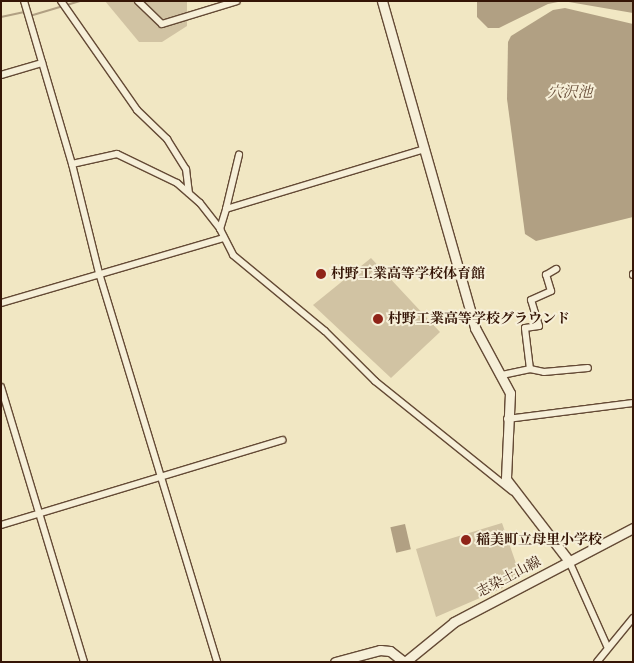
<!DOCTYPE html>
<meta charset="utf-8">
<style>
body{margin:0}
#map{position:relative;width:634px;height:663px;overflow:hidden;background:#f1e7c3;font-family:"IM FELL French Canon","Noto Serif JP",serif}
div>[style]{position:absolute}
.green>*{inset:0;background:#d1c3a3}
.water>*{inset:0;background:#b1a083;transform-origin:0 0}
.stream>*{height:2px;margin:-1px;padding:0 1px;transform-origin:1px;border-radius:1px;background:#b1a083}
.roads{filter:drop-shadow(1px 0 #644a35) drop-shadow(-1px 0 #644a35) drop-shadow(0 1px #644a35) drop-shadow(0 -1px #644a35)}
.street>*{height:6px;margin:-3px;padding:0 3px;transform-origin:3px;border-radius:3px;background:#f6efd8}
.secondary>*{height:9px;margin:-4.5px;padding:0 4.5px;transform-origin:4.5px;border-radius:4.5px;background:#f6efd8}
.dots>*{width:14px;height:14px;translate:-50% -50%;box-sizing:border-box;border:2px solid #f6efd8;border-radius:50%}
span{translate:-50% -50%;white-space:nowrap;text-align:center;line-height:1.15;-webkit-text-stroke:4px #f6efd8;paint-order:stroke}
.poi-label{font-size:14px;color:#351506;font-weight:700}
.left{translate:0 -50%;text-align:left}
.street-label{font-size:14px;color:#351506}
.water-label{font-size:15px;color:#674d38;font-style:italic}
.frame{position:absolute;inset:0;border:2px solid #351506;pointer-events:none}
</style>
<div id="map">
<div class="green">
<div style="clip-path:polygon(105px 1px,187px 1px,187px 26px,162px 42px,139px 42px)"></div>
<div style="clip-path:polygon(371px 258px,440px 332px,391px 378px,313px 305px)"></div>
<div style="clip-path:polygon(502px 523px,520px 575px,501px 583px,503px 588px,436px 617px,416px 549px)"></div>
</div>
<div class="water">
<div style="clip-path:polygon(477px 1px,633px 1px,633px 13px,563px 1px,548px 4px,499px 28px,488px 28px,477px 17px)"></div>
<div style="clip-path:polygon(565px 8px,633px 24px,633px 217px,536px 241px,525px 234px,507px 99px,508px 42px,511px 36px,553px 10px)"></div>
<div style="left:405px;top:524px;width:26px;height:15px;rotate:77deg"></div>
</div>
<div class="stream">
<div style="left:30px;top:14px;width:3px;rotate:18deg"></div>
<div style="left:33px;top:15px;width:49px;rotate:-16.6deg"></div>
<div style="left:1px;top:17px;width:25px;rotate:-12deg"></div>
</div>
<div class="roads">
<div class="street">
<div style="left:24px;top:1px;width:170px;rotate:73.6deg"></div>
<div style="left:72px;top:164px;width:112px;rotate:76.1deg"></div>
<div style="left:99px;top:273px;width:407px;rotate:73.1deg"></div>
<div style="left:61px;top:1px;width:133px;rotate:55.1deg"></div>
<div style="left:137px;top:110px;width:42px;rotate:44deg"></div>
<div style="left:167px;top:139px;width:36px;rotate:58deg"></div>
<div style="left:186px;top:169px;width:24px;rotate:83deg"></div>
<div style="left:138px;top:1px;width:33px;rotate:44deg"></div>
<div style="left:162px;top:24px;width:78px;rotate:-17deg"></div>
<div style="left:1px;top:75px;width:43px;rotate:-16.3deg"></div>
<div style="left:72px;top:164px;width:46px;rotate:-12.5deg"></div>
<div style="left:117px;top:154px;width:67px;rotate:25.8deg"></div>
<div style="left:177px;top:183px;width:30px;rotate:41deg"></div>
<div style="left:200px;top:203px;width:33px;rotate:52deg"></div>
<div style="left:220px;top:229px;width:29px;rotate:63deg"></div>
<div style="left:233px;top:255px;width:119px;rotate:39.6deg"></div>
<div style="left:325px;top:331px;width:71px;rotate:45deg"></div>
<div style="left:375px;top:381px;width:176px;rotate:38.8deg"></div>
<div style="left:226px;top:209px;width:56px;rotate:-76.5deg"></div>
<div style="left:220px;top:229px;width:21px;rotate:-73deg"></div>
<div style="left:226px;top:209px;width:208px;rotate:-16.8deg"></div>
<div style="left:633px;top:274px;width:1px;rotate:90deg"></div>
<div style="left:1px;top:303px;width:232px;rotate:-16.3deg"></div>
<div style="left:530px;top:369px;width:41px;rotate:-97deg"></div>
<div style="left:525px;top:328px;width:14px;rotate:-8deg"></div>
<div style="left:539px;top:326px;width:27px;rotate:-107deg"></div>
<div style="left:531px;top:300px;width:22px;rotate:-24deg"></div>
<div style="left:551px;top:291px;width:17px;rotate:-107deg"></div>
<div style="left:546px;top:275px;width:12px;rotate:-31deg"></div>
<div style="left:502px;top:375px;width:29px;rotate:-12deg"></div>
<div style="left:530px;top:369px;width:14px;rotate:12deg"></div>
<div style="left:544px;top:372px;width:44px;rotate:-5.2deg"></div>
<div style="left:1px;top:387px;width:287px;rotate:73.2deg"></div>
<div style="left:507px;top:419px;width:127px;rotate:-7.2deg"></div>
<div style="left:1px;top:525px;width:294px;rotate:-16.8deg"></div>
<div style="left:569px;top:561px;width:95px;rotate:65.9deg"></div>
<div style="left:597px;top:662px;width:57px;rotate:-50.7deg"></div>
</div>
<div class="secondary">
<div style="left:382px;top:1px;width:340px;rotate:74.1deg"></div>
<div style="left:475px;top:328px;width:74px;rotate:61.7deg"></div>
<div style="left:510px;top:393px;width:86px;rotate:92.7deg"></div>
<div style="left:506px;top:479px;width:103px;rotate:52.5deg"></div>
<div style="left:335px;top:662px;width:47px;rotate:-14.9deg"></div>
<div style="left:380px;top:650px;width:10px;rotate:6deg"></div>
<div style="left:390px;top:651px;width:18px;rotate:38deg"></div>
<div style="left:405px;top:662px;width:63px;rotate:-39.2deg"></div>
<div style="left:454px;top:622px;width:202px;rotate:-27.7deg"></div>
</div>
</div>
<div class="dots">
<div style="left:321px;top:274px;background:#8f2418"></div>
<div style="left:378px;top:319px;background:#8f2418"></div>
<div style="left:466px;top:540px;background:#8f2418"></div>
</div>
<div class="poi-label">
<span class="left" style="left:331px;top:274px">村野工業高等学校体育館</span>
<span class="left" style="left:388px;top:319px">村野工業高等学校グラウンド</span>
<span class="left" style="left:476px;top:540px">稲美町立母里小学校</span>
</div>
<div class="street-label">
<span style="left:509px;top:577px;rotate:-28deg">志染土山線</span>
</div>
<div class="water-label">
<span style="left:570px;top:93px">穴沢池</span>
</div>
<div class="frame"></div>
</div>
